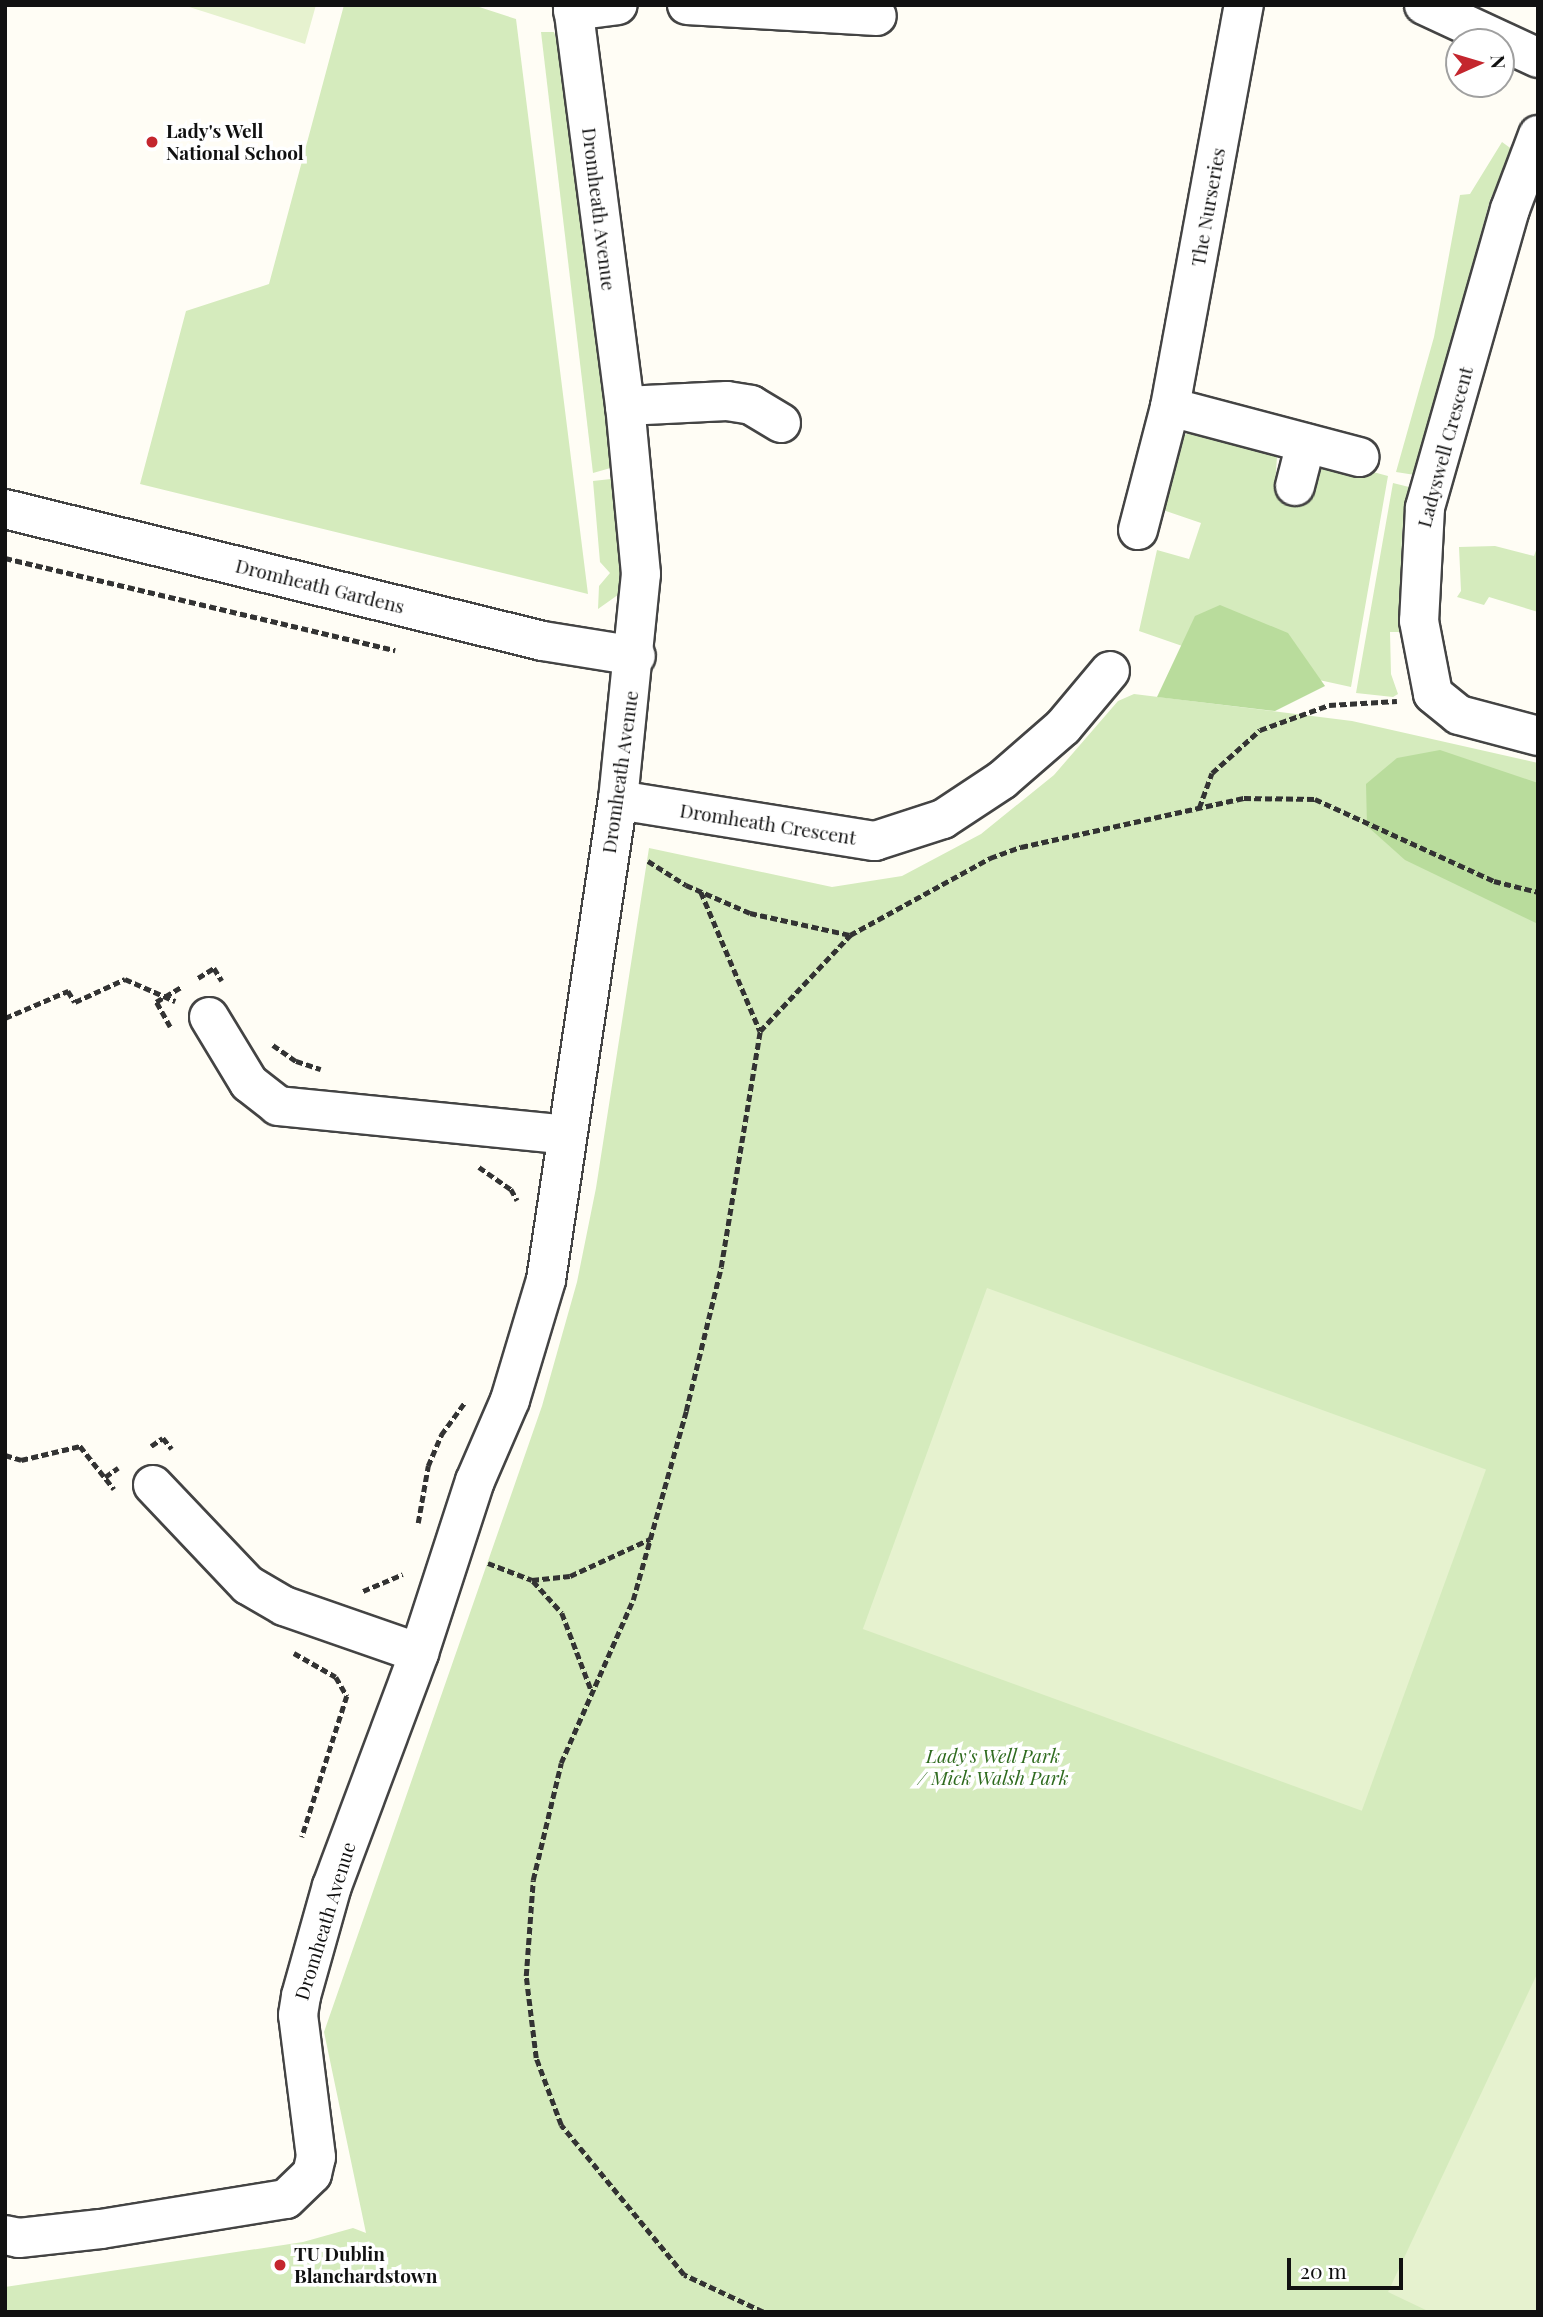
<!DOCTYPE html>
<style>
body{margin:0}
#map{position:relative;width:1543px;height:2317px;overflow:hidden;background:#fffdf5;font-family:"Playfair Display",serif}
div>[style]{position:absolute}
.green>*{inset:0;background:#d5ebbd}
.forest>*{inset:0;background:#b9dc9c}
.pitch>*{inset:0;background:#e6f2cf;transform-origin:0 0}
.path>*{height:4.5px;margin-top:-2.25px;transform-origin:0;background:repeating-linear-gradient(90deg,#333 0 7px,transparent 0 10.5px)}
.roads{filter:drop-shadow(2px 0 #444) drop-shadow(-2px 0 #444) drop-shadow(0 2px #444) drop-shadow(0 -2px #444)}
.minor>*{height:38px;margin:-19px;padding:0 19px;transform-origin:19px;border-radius:19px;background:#fff}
.tertiary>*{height:38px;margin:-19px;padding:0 19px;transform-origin:19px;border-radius:19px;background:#fff}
.dots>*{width:19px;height:19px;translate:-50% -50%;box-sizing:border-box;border:4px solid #fff;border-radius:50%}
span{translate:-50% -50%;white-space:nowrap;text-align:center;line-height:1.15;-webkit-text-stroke:7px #fff;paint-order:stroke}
.poi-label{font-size:19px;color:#111;font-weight:700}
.left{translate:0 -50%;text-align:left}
.street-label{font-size:19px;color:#111}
.park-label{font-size:19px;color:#2f6b1f;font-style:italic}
.frame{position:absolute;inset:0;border:7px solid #111;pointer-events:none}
.north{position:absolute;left:1445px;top:28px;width:70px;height:70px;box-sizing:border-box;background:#fff;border:2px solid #a0a0a0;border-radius:50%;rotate:86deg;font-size:19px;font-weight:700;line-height:28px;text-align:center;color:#111}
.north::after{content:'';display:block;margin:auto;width:24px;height:32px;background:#c4262e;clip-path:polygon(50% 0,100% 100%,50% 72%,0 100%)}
.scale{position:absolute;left:1287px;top:2258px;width:116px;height:32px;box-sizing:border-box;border:4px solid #111;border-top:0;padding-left:9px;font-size:21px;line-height:24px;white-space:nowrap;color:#111;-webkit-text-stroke:5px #fff;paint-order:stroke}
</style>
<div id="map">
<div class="green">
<div style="clip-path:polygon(344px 5px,473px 5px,516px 19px,588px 594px,140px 484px,186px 311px,269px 284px)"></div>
<div style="clip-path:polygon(541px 32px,554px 32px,557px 41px,614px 467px,593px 473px)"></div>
<div style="clip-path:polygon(1502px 142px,1513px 150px,1490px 200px,1415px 475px,1396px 472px,1434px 337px,1460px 195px,1470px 194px)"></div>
<div style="clip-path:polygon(1204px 427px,1268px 444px,1277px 457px,1275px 486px,1308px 491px,1322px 465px,1351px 466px,1388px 476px,1351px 687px,1214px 657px,1139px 631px,1157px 550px,1189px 559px,1201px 523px,1163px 510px,1164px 504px,1182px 436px)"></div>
<div style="clip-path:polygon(611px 479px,624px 564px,622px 592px,598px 609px,599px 586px,610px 573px,600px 562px,593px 481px)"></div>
<div style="clip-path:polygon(1393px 483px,1409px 487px,1402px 533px,1400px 632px,1390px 632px,1391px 674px,1398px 694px,1393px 697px,1356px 693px)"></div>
<div style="clip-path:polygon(1538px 545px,1538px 612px,1489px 597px,1484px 605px,1457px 597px,1461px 591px,1459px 547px,1495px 546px,1534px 556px)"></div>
<div style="clip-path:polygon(1134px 694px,1352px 721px,1538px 763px,1538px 2312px,5px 2312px,5px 2287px,303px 2242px,353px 2228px,366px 2233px,324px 2032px,542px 1406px,577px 1282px,596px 1188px,649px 848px,832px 887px,902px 876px,981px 834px,1054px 775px,1118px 701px)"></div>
</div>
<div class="forest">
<div style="clip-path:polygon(1220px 605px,1288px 633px,1325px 686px,1275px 711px,1157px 697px,1195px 616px)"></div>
<div style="clip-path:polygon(1440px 750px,1538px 783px,1538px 924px,1405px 860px,1367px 826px,1366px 784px,1397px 758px)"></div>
</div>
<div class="pitch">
<div style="clip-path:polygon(183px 5px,316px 5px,305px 44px)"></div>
<div style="left:987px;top:1288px;width:531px;height:363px;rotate:20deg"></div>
<div style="clip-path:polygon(1538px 1972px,1538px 2312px,1430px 2312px,1388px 2292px)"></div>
</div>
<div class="path">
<div style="left:5px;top:558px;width:401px;rotate:13.3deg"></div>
<div style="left:1199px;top:808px;width:37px;rotate:-70deg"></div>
<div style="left:1212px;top:773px;width:64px;rotate:-41.9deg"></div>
<div style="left:1260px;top:730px;width:73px;rotate:-19.9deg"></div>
<div style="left:1329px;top:705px;width:68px;rotate:-3.4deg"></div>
<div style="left:648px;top:861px;width:45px;rotate:32.3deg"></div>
<div style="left:686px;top:885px;width:70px;rotate:23.6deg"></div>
<div style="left:750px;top:913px;width:102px;rotate:12.4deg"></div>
<div style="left:701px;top:892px;width:151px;rotate:67deg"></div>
<div style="left:198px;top:978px;width:19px;rotate:-32deg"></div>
<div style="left:214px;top:968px;width:15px;rotate:58deg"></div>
<div style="left:5px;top:1018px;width:69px;rotate:-23.2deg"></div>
<div style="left:68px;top:991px;width:13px;rotate:58deg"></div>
<div style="left:75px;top:1002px;width:55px;rotate:-24.7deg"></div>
<div style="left:125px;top:979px;width:55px;rotate:23.7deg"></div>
<div style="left:170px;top:1027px;width:29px;rotate:-119deg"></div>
<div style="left:156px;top:1002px;width:29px;rotate:-31deg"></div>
<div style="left:273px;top:1045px;width:28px;rotate:35deg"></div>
<div style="left:296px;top:1061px;width:26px;rotate:18deg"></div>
<div style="left:479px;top:1167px;width:39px;rotate:35deg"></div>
<div style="left:511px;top:1189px;width:13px;rotate:61deg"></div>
<div style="left:151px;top:1446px;width:14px;rotate:-34deg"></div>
<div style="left:163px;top:1438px;width:14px;rotate:51deg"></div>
<div style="left:5px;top:1455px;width:17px;rotate:17deg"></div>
<div style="left:21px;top:1460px;width:61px;rotate:-13.3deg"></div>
<div style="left:80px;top:1446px;width:55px;rotate:51.7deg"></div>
<div style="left:105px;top:1477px;width:16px;rotate:-35deg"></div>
<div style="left:418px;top:1523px;width:58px;rotate:-80deg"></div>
<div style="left:428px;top:1466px;width:34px;rotate:-67deg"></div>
<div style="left:441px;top:1435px;width:39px;rotate:-54deg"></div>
<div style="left:488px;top:1563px;width:47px;rotate:21.1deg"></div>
<div style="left:532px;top:1580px;width:38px;rotate:-6deg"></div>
<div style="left:570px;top:1576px;width:88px;rotate:-24.8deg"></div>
<div style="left:533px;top:1581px;width:43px;rotate:47.8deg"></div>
<div style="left:562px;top:1613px;width:85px;rotate:69.2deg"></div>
<div style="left:363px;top:1591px;width:43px;rotate:-23deg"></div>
<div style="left:294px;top:1653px;width:48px;rotate:29.7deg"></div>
<div style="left:336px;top:1677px;width:22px;rotate:60deg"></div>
<div style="left:347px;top:1696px;width:148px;rotate:107.7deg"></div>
<div style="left:763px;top:2312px;width:87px;rotate:-154.9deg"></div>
<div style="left:684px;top:2275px;width:194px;rotate:-129.4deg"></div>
<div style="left:561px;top:2125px;width:72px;rotate:-110.5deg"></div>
<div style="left:536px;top:2058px;width:83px;rotate:-97deg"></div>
<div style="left:526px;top:1976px;width:96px;rotate:-85.8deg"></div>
<div style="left:533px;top:1880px;width:120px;rotate:-76.5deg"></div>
<div style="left:561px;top:1763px;width:178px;rotate:-66.2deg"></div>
<div style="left:633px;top:1600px;width:196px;rotate:-74.3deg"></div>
<div style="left:686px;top:1411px;width:148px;rotate:-76.3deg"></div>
<div style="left:721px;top:1267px;width:239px;rotate:-80.6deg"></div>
<div style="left:760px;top:1031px;width:132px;rotate:-46.8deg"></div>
<div style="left:850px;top:935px;width:160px;rotate:-28.8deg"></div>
<div style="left:990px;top:858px;width:33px;rotate:-20deg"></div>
<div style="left:1021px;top:847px;width:228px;rotate:-12.4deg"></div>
<div style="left:1244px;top:798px;width:71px;rotate:0.8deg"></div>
<div style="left:1315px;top:799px;width:197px;rotate:24.6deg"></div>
<div style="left:1494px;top:881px;width:45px;rotate:14deg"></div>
</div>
<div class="roads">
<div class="minor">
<div style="left:687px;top:5px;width:190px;rotate:3.3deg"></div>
<div style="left:573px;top:11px;width:45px;rotate:-7.6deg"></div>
<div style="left:1538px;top:135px;width:79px;rotate:110.7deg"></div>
<div style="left:1510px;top:209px;width:311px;rotate:105.9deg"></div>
<div style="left:1425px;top:508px;width:113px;rotate:93deg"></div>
<div style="left:1419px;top:621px;width:74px;rotate:79.1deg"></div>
<div style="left:1433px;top:694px;width:33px;rotate:39deg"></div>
<div style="left:1459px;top:715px;width:82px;rotate:14.9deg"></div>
<div style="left:625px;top:406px;width:102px;rotate:-2.8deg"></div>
<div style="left:727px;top:401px;width:24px;rotate:9deg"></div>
<div style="left:751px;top:405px;width:35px;rotate:31deg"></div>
<div style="left:1170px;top:407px;width:409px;rotate:-79.6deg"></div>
<div style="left:1295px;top:486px;width:44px;rotate:-75.7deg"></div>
<div style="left:5px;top:509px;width:554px;rotate:13.79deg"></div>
<div style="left:543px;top:641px;width:94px;rotate:9.2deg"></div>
<div style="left:1138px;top:530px;width:127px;rotate:-75.4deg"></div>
<div style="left:1170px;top:407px;width:196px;rotate:14.8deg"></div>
<div style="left:618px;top:800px;width:260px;rotate:9.1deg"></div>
<div style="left:875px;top:841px;width:71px;rotate:-17.9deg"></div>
<div style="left:943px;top:819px;width:71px;rotate:-33.5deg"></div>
<div style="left:1002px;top:780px;width:81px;rotate:-41deg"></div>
<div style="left:1063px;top:727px;width:73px;rotate:-50deg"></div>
<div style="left:209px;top:1017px;width:77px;rotate:58.8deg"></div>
<div style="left:249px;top:1083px;width:37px;rotate:38deg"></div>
<div style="left:278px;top:1106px;width:290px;rotate:5.7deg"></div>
<div style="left:153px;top:1485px;width:138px;rotate:46.5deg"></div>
<div style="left:248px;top:1585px;width:42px;rotate:30.3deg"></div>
<div style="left:284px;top:1606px;width:143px;rotate:19.2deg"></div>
<div style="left:5px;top:2235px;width:14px;rotate:12deg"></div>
<div style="left:19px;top:2238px;width:82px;rotate:-6.3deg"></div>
<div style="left:101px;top:2229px;width:187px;rotate:-9.2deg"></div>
<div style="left:286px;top:2199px;width:36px;rotate:-44deg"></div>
<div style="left:312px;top:2174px;width:17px;rotate:-77deg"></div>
<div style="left:316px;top:2157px;width:143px;rotate:-97.2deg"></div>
<div style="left:298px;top:2015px;width:19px;rotate:-81deg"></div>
<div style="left:301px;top:1996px;width:114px;rotate:-74.3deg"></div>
<div style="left:332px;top:1886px;width:249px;rotate:-69.5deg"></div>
<div style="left:419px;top:1653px;width:181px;rotate:-72deg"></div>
<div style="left:475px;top:1481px;width:88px;rotate:-66.6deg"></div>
<div style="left:510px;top:1400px;width:125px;rotate:-73.3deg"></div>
<div style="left:546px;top:1280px;width:485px;rotate:-81.5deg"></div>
<div style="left:618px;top:800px;width:227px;rotate:-84.2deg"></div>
<div style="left:641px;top:574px;width:169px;rotate:-95.4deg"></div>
<div style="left:625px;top:406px;width:404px;rotate:-97.4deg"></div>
</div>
<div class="tertiary">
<div style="left:1424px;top:5px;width:126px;rotate:24.9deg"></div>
</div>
</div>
<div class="dots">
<div style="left:152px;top:142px;background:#c4262e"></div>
<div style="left:280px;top:2265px;background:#c4262e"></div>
</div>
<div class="poi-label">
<span class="left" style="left:166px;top:142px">Lady's Well<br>National School</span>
<span class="left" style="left:294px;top:2265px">TU Dublin<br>Blanchardstown</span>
</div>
<div class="street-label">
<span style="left:1208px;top:207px;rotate:-80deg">The Nurseries</span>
<span style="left:599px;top:209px;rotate:83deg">Dromheath Avenue</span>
<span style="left:1445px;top:447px;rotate:-75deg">Ladyswell Crescent</span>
<span style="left:320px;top:586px;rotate:14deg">Dromheath Gardens</span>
<span style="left:620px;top:772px;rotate:-82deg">Dromheath Avenue</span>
<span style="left:768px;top:824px;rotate:9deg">Dromheath Crescent</span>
<span style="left:325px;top:1921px;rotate:-73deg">Dromheath Avenue</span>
</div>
<div class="park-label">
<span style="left:993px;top:1767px">Lady's Well Park<br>/ Mick Walsh Park</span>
</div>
<div class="frame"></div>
<div class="north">N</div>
<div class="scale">20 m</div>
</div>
